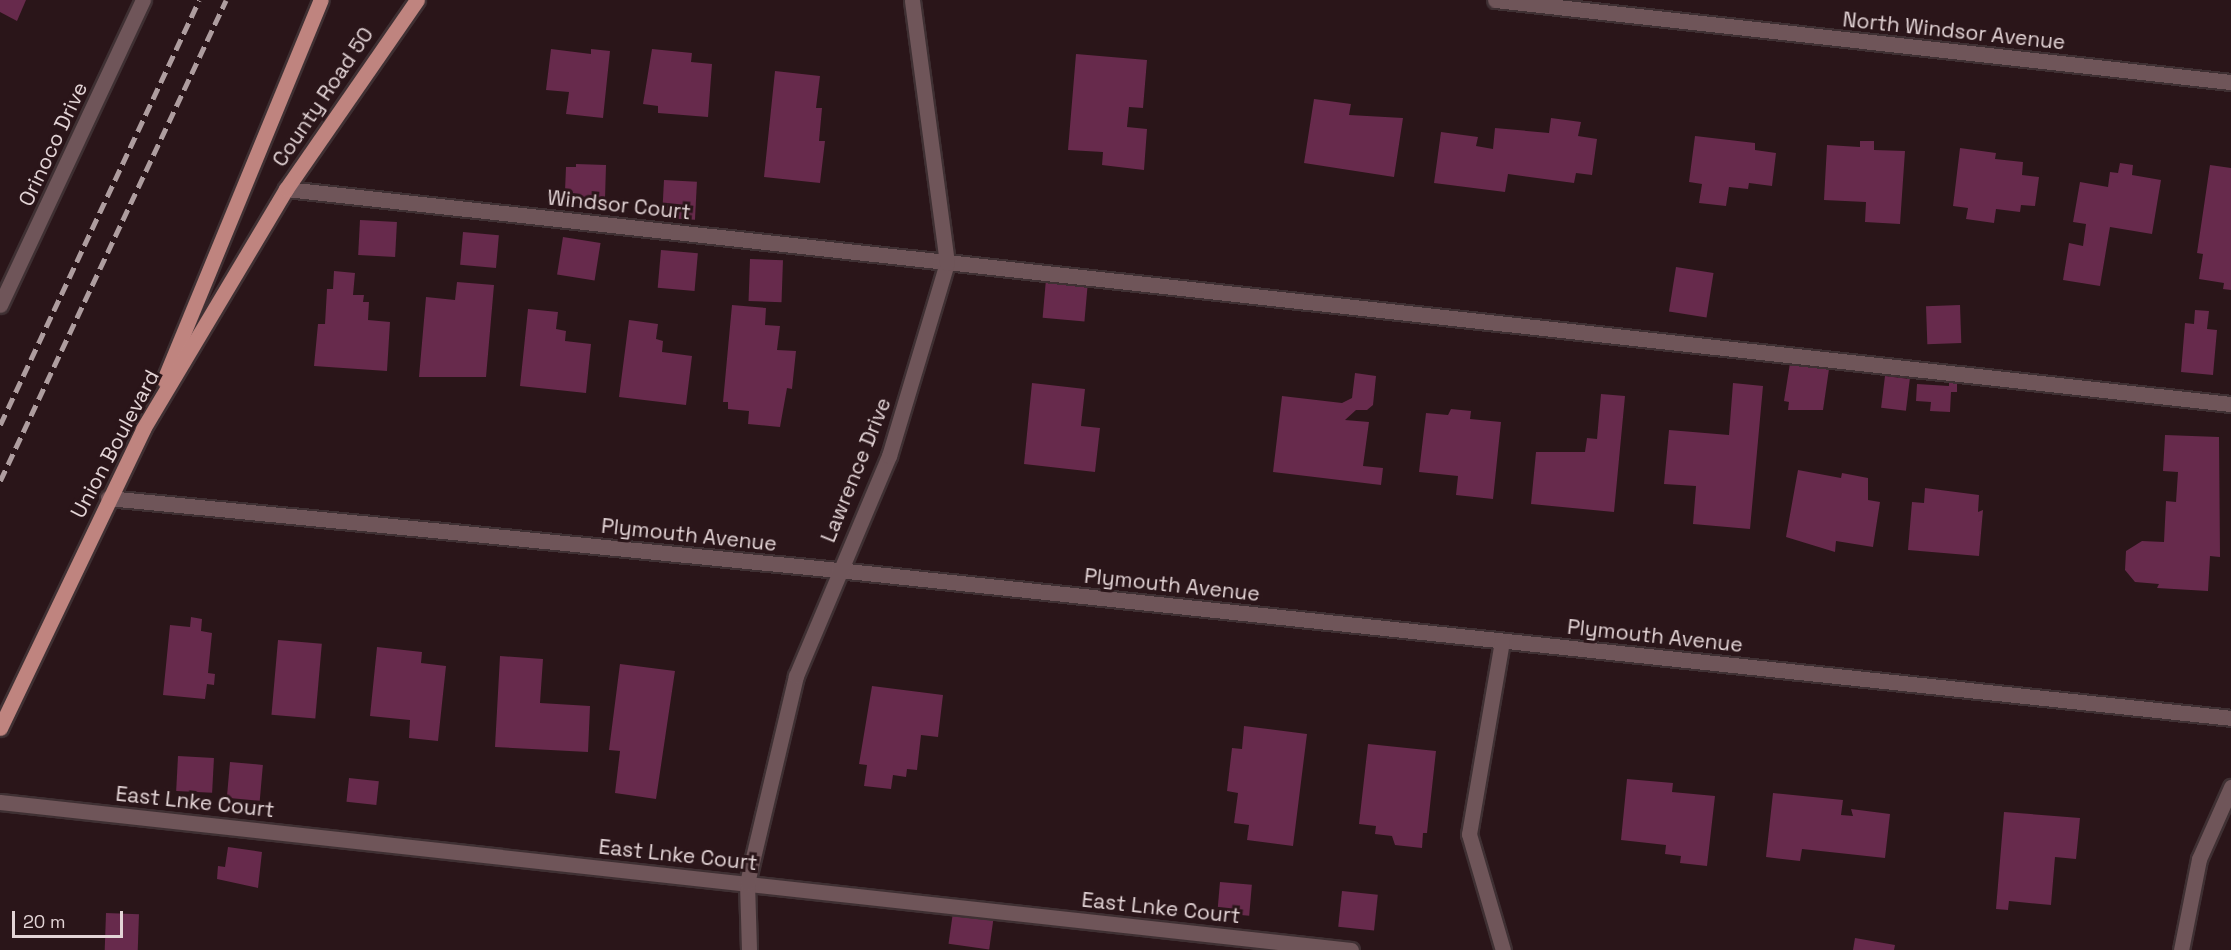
<!DOCTYPE html>
<style>
body{margin:0}
#map{position:relative;width:2231px;height:950px;overflow:hidden;background:#2a1519;font-family:"Space Grotesk",sans-serif}
div>[style]{position:absolute}
.building>*{inset:0;background:#672a4c;transform-origin:0 0}
.roads{filter:drop-shadow(2px 0 #3f3033) drop-shadow(-2px 0 #3f3033) drop-shadow(0 2px #3f3033) drop-shadow(0 -2px #3f3033)}
.minor>*{height:15px;margin:-7.5px;padding:0 7.5px;transform-origin:7.5px;border-radius:7.5px;background:#6f5559}
.major>*{height:15px;margin:-7.5px;padding:0 7.5px;transform-origin:7.5px;border-radius:7.5px;background:#bf847f}
.rail>*{height:4.5px;margin-top:-2.25px;transform-origin:0;background:repeating-linear-gradient(90deg,#ae9d9f 0 12px,transparent 0 18px)}
span{translate:-50% -50%;white-space:nowrap;text-align:center;line-height:1.15;-webkit-text-stroke:6px #2a1519;paint-order:stroke}
.street-label{font-size:21px;color:#e3d4d6}
.scale{position:absolute;left:12px;top:911px;width:111px;height:27px;box-sizing:border-box;border:3px solid #e3d4d6;border-top:0;padding-left:8px;font-size:18px;line-height:21px;white-space:nowrap;color:#e3d4d6;-webkit-text-stroke:4px #2a1519;paint-order:stroke}
</style>
<div id="map">
<div class="building">
<div style="clip-path:polygon(0 0,26px 0,17px 21px,0 12px)"></div>
<div style="clip-path:polygon(551px 49px,591px 54px,591px 49px,610px 51px,603px 118px,566px 114px,569px 92px,546px 90px)"></div>
<div style="clip-path:polygon(652px 49px,692px 53px,691px 62px,712px 64px,708px 117px,658px 113px,658px 106px,643px 104px)"></div>
<div style="clip-path:polygon(1076px 54px,1147px 60px,1143px 108px,1129px 107px,1127px 127px,1147px 129px,1144px 170px,1102px 165px,1103px 152px,1068px 150px)"></div>
<div style="clip-path:polygon(775px 71px,820px 76px,816px 108px,822px 108px,819px 141px,825px 141px,820px 183px,764px 177px)"></div>
<div style="clip-path:polygon(1314px 99px,1351px 104px,1349px 115px,1403px 118px,1394px 177px,1304px 163px)"></div>
<div style="clip-path:polygon(1551px 118px,1581px 122px,1578px 136px,1597px 139px,1592px 175px,1576px 173px,1574px 183px,1508px 174px,1505px 192px,1434px 183px,1441px 132px,1478px 137px,1476px 146px,1493px 149px,1495px 128px,1549px 133px)"></div>
<div style="clip-path:polygon(1695px 136px,1755px 143px,1755px 150px,1776px 153px,1772px 186px,1749px 183px,1748px 189px,1729px 187px,1726px 206px,1699px 203px,1702px 184px,1689px 182px)"></div>
<div style="clip-path:polygon(1860px 141px,1874px 141px,1874px 150px,1905px 151px,1900px 224px,1865px 222px,1866px 202px,1824px 200px,1827px 145px,1860px 147px)"></div>
<div style="clip-path:polygon(1960px 148px,1996px 153px,1995px 159px,2023px 162px,2022px 175px,2039px 177px,2035px 206px,2021px 205px,2020px 212px,1996px 209px,1994px 223px,1966px 219px,1968px 208px,1953px 206px)"></div>
<div style="clip-path:polygon(2120px 163px,2133px 165px,2132px 175px,2161px 180px,2152px 234px,2110px 227px,2100px 286px,2063px 280px,2069px 243px,2083px 246px,2086px 224px,2073px 222px,2080px 182px,2108px 187px,2110px 172px,2118px 173px)"></div>
<div style="clip-path:polygon(576px 164px,606px 165px,605px 199px,572px 197px,572px 191px,565px 191px,566px 167px,576px 167px)"></div>
<div style="clip-path:polygon(2210px 165px,2231px 168px,2231px 290px,2223px 289px,2224px 283px,2199px 279px,2203px 254px,2197px 253px)"></div>
<div style="left:664px;top:180px;width:33px;height:38px;rotate:3deg"></div>
<div style="left:360px;top:220px;width:37px;height:35px;rotate:3deg"></div>
<div style="left:463px;top:232px;width:36px;height:33px;rotate:5deg"></div>
<div style="left:563px;top:237px;width:38px;height:38px;rotate:9deg"></div>
<div style="left:661px;top:250px;width:37px;height:38px;rotate:5deg"></div>
<div style="left:750px;top:259px;width:33px;height:42px;rotate:2deg"></div>
<div style="left:1676px;top:267px;width:38px;height:45px;rotate:9deg"></div>
<div style="clip-path:polygon(334px 271px,355px 273px,353px 295px,364px 295px,363px 302px,369px 302px,368px 320px,390px 322px,387px 371px,314px 366px,318px 324px,325px 324px,327px 289px,333px 289px)"></div>
<div style="left:1046px;top:279px;width:42px;height:39px;rotate:5deg"></div>
<div style="clip-path:polygon(457px 282px,494px 285px,486px 377px,419px 377px,426px 297px,455px 300px)"></div>
<div style="clip-path:polygon(732px 305px,766px 308px,765px 325px,780px 326px,777px 350px,796px 351px,792px 389px,787px 388px,780px 427px,748px 424px,749px 411px,728px 409px,728px 402px,723px 402px)"></div>
<div style="left:1960px;top:305px;width:38px;height:34px;rotate:88deg"></div>
<div style="clip-path:polygon(528px 309px,558px 312px,556px 329px,566px 331px,565px 341px,591px 344px,586px 393px,520px 386px)"></div>
<div style="clip-path:polygon(2195px 310px,2209px 311px,2207px 329px,2217px 330px,2213px 375px,2181px 372px,2185px 323px,2194px 324px)"></div>
<div style="clip-path:polygon(629px 320px,658px 324px,656px 339px,663px 341px,662px 352px,692px 356px,686px 405px,619px 397px)"></div>
<div style="clip-path:polygon(1790px 363px,1829px 369px,1823px 410px,1788px 410px,1789px 402px,1784px 401px)"></div>
<div style="clip-path:polygon(1355px 373px,1376px 376px,1373px 405px,1367px 410px,1356px 410px,1345px 420px,1369px 422px,1363px 466px,1383px 468px,1381px 485px,1273px 472px,1282px 396px,1342px 403px,1352px 398px)"></div>
<div style="left:1885px;top:376px;width:25px;height:32px;rotate:7deg"></div>
<div style="clip-path:polygon(1949px 380px,1957px 381px,1957px 392px,1951px 392px,1950px 412px,1930px 411px,1931px 402px,1916px 401px,1917px 384px,1949px 386px)"></div>
<div style="clip-path:polygon(1032px 383px,1085px 389px,1081px 426px,1100px 428px,1095px 472px,1024px 464px)"></div>
<div style="clip-path:polygon(1733px 383px,1763px 386px,1750px 529px,1693px 524px,1696px 486px,1664px 484px,1669px 430px,1729px 435px)"></div>
<div style="clip-path:polygon(1601px 394px,1625px 396px,1614px 512px,1531px 504px,1536px 452px,1585px 452px,1587px 438px,1597px 439px)"></div>
<div style="clip-path:polygon(1451px 409px,1471px 411px,1470px 419px,1501px 422px,1493px 499px,1456px 495px,1458px 476px,1419px 472px,1426px 413px,1448px 415px)"></div>
<div style="clip-path:polygon(2165px 435px,2219px 437px,2220px 557px,2210px 556px,2208px 591px,2157px 588px,2159px 584px,2135px 582px,2125px 570px,2126px 551px,2142px 541px,2164px 542px,2166px 501px,2176px 502px,2178px 472px,2163px 471px)"></div>
<div style="clip-path:polygon(1798px 470px,1841px 478px,1842px 473px,1868px 478px,1868px 500px,1880px 502px,1873px 547px,1836px 541px,1835px 552px,1786px 537px)"></div>
<div style="clip-path:polygon(1925px 488px,1979px 495px,1978px 512px,1983px 510px,1979px 556px,1908px 550px,1912px 502px,1924px 503px)"></div>
<div style="clip-path:polygon(191px 617px,202px 619px,201px 631px,212px 633px,208px 673px,215px 674px,214px 685px,207px 684px,205px 699px,163px 695px,170px 625px,190px 627px)"></div>
<div style="left:278px;top:640px;width:44px;height:75px;rotate:5deg"></div>
<div style="clip-path:polygon(377px 647px,422px 652px,421px 663px,446px 666px,438px 741px,409px 738px,410px 720px,370px 716px)"></div>
<div style="clip-path:polygon(500px 656px,543px 659px,540px 703px,590px 706px,588px 752px,495px 747px)"></div>
<div style="clip-path:polygon(620px 664px,675px 671px,656px 799px,615px 793px,620px 751px,609px 750px)"></div>
<div style="clip-path:polygon(872px 686px,943px 695px,938px 737px,921px 735px,917px 770px,907px 769px,906px 777px,893px 775px,891px 789px,864px 786px,867px 765px,859px 764px)"></div>
<div style="clip-path:polygon(1244px 726px,1307px 734px,1293px 846px,1247px 840px,1249px 825px,1234px 823px,1238px 793px,1227px 791px,1232px 748px,1242px 749px)"></div>
<div style="clip-path:polygon(1368px 744px,1436px 751px,1427px 833px,1423px 833px,1422px 848px,1395px 845px,1392px 836px,1375px 834px,1376px 826px,1359px 824px)"></div>
<div style="left:178px;top:756px;width:36px;height:35px;rotate:3deg"></div>
<div style="left:230px;top:762px;width:33px;height:36px;rotate:5deg"></div>
<div style="left:349px;top:778px;width:30px;height:24px;rotate:6deg"></div>
<div style="clip-path:polygon(1627px 779px,1673px 783px,1672px 792px,1715px 796px,1707px 866px,1680px 863px,1681px 856px,1665px 854px,1666px 845px,1621px 840px)"></div>
<div style="clip-path:polygon(1773px 793px,1843px 800px,1841px 815px,1853px 816px,1851px 809px,1890px 814px,1885px 858px,1802px 849px,1800px 861px,1766px 857px)"></div>
<div style="clip-path:polygon(2004px 812px,2080px 818px,2076px 859px,2055px 857px,2051px 905px,2009px 901px,2008px 910px,1996px 909px)"></div>
<div style="clip-path:polygon(228px 847px,262px 852px,258px 888px,217px 879px,218px 866px,225px 867px)"></div>
<div style="left:1220px;top:882px;width:32px;height:31px;rotate:5deg"></div>
<div style="left:1342px;top:891px;width:36px;height:36px;rotate:6deg"></div>
<div style="left:953px;top:912px;width:41px;height:32px;rotate:8deg"></div>
<div style="left:106px;top:913px;width:33px;height:37px;rotate:2deg"></div>
<div style="clip-path:polygon(1855px 938px,1895px 945px,1894px 950px,1853px 950px)"></div>
</div>
<div class="roads">
<div class="minor">
<div style="left:1495px;top:0;width:741px;rotate:6.36deg"></div>
<div style="left:286px;top:189px;width:1957px;rotate:6.31deg"></div>
<div style="left:0;top:305px;width:337px;rotate:-64.9deg"></div>
<div style="left:108px;top:498px;width:734px;rotate:5.63deg"></div>
<div style="left:838px;top:570px;width:1401px;rotate:6.06deg"></div>
<div style="left:1502px;top:641px;width:196px;rotate:99.7deg"></div>
<div style="left:1469px;top:834px;width:121px;rotate:73.7deg"></div>
<div style="left:0;top:802px;width:1359px;rotate:6.25deg"></div>
<div style="left:749px;top:950px;width:67px;rotate:-91.7deg"></div>
<div style="left:747px;top:883px;width:213px;rotate:-76.7deg"></div>
<div style="left:796px;top:676px;width:239px;rotate:-67.1deg"></div>
<div style="left:889px;top:456px;width:202px;rotate:-73.3deg"></div>
<div style="left:947px;top:263px;width:265px;rotate:-97.6deg"></div>
<div style="left:2181px;top:950px;width:93px;rotate:-78.8deg"></div>
<div style="left:2199px;top:859px;width:79px;rotate:-66deg"></div>
</div>
<div class="major">
<div style="left:164px;top:380px;width:411px;rotate:-67.6deg"></div>
<div style="left:0;top:728px;width:331px;rotate:-64.4deg"></div>
<div style="left:143px;top:429px;width:279px;rotate:-59.2deg"></div>
<div style="left:286px;top:189px;width:230px;rotate:-55.3deg"></div>
</div>
</div>
<div class="rail">
<div style="left:0;top:425px;width:469px;rotate:-64.9deg"></div>
<div style="left:0;top:481px;width:531px;rotate:-64.83deg"></div>
</div>
<div class="street-label">
<span style="left:1954px;top:31px;rotate:6deg">North Windsor Avenue</span>
<span style="left:323px;top:97px;rotate:-56deg">County Road 50</span>
<span style="left:53px;top:144px;rotate:-65deg">Orinoco Drive</span>
<span style="left:619px;top:205px;rotate:6deg">Windsor Court</span>
<span style="left:115px;top:444px;rotate:-62deg">Union Boulevard</span>
<span style="left:856px;top:470px;rotate:-68deg">Lawrence Drive</span>
<span style="left:689px;top:535px;rotate:6deg">Plymouth Avenue</span>
<span style="left:1172px;top:585px;rotate:6deg">Plymouth Avenue</span>
<span style="left:1655px;top:636px;rotate:6deg">Plymouth Avenue</span>
<span style="left:195px;top:802px;rotate:6deg">East Lnke Court</span>
<span style="left:678px;top:855px;rotate:6deg">East Lnke Court</span>
<span style="left:1161px;top:908px;rotate:6deg">East Lnke Court</span>
</div>
<div class="scale">20 m</div>
</div>
